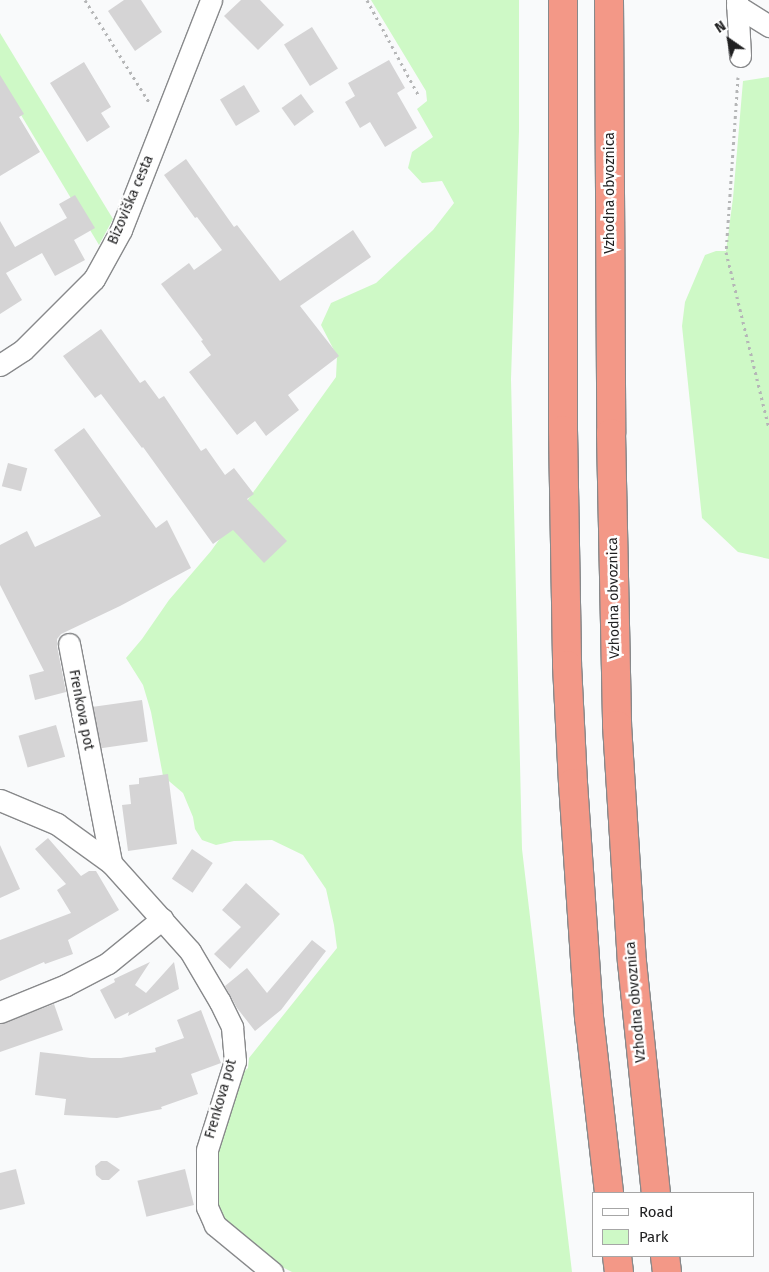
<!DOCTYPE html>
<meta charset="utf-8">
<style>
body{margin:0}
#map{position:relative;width:769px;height:1272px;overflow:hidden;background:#f9fafb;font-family:"Fira Sans",sans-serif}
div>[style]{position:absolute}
.green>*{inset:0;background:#cef9c6}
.building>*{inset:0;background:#d5d4d5;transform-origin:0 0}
.path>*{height:3px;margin-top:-1.5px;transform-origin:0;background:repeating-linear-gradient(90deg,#b5b6b7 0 2.5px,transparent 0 6.5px)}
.roads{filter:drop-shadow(1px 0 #88898b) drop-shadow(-1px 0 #88898b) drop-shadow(0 1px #88898b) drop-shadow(0 -1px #88898b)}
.minor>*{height:21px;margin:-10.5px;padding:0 10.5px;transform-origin:10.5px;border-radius:10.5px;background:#fff}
.highway>*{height:28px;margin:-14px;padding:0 14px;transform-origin:14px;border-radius:14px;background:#f39887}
span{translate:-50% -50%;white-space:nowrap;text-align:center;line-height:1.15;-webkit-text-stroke:5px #fff;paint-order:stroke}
.street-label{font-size:14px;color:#202021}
.legend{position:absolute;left:592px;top:1192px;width:162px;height:65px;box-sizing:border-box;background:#fff;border:1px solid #a6a6a6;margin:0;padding:6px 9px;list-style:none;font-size:15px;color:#202021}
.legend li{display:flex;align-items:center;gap:10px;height:25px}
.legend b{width:25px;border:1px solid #a6a6a6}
.north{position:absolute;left:704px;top:15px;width:50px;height:50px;-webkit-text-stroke:4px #fff;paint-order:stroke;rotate:327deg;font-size:14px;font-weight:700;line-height:20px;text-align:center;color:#202021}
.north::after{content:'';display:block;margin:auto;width:18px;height:22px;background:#202021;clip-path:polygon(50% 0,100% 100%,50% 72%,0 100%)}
</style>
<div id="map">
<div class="green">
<div style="clip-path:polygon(371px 0,519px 0,519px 131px,511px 379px,522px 849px,572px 1272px,292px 1272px,270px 1261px,225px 1223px,214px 1200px,211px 1160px,234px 1081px,248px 1068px,249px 1058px,337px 948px,334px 925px,326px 889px,303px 855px,272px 840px,234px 841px,216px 845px,202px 840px,195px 829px,193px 817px,183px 793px,163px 776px,151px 712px,143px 685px,126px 658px,142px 639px,169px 600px,211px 551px,336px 377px,337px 356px,321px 325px,331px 303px,376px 283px,433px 230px,454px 203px,442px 181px,422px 183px,408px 168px,412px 152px,433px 137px,417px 109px,427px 101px,426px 91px)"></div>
<div style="clip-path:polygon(0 33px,113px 219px,99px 245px,0 80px)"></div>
<div style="clip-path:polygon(769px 77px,769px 559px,738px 552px,702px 518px,682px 326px,685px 302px,705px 255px,716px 251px,726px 251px,733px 198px,743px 81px)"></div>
</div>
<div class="building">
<div style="clip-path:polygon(124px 0,141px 0,162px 32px,135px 51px,108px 11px)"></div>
<div style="clip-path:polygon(241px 0,260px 0,284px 25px,258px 50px,224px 16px)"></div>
<div style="left:312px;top:27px;width:49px;height:33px;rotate:58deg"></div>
<div style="clip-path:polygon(389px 60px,405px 88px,397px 93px,417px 128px,385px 147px,370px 122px,360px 128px,345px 102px,355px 96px,348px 83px)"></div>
<div style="clip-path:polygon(84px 62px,111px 107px,101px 113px,110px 127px,87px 142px,50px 83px)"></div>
<div style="clip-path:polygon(0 75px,24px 114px,19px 117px,40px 152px,0 176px)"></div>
<div style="left:244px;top:85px;width:31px;height:28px;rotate:59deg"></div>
<div style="left:301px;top:94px;width:22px;height:24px;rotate:54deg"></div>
<div style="clip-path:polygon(186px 159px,234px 227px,237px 225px,280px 281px,353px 230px,371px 257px,300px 306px,339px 356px,288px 395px,299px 410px,266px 436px,255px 421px,237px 435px,189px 372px,211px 355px,201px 341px,203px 340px,161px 284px,189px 263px,194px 270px,222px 250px,197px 217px,195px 218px,164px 175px)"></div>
<div style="clip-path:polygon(75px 195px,95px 228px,74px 240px,85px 260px,55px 276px,42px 253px,6px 273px,22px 300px,0 314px,0 221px,15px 247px,67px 218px,59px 204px)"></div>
<div style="clip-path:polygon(101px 329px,140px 383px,145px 380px,159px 399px,164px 396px,201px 451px,206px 448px,225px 475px,234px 468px,254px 494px,247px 499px,287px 541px,264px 563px,233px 530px,213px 544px,143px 447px,142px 448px,101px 394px,95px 398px,63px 356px)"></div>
<div style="clip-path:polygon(84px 428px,156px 528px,167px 520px,191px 568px,120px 606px,61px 634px,57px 639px,57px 646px,66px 692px,35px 700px,29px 675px,44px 671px,0 585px,0 545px,27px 531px,35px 547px,101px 516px,54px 450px)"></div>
<div style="left:8px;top:463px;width:20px;height:24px;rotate:15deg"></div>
<div style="left:142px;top:700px;width:42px;height:49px;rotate:82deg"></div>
<div style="left:56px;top:725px;width:33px;height:39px;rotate:74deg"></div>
<div style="clip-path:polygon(168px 774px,177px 844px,128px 851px,122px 805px,131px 804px,129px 785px,139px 784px,139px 778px)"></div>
<div style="clip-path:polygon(48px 838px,81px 876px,89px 871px,96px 871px,119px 910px,68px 940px,73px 954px,45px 964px,44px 962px,0 981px,0 940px,71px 913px,57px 890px,66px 884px,35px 849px)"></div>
<div style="clip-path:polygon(0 845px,20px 889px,0 898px)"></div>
<div style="left:192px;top:849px;width:25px;height:36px;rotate:34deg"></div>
<div style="clip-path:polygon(246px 883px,280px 914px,230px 969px,214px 954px,241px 927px,222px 910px)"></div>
<div style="clip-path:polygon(312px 940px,326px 951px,281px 1010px,255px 1031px,237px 1008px,225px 986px,247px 968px,267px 993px)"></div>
<div style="clip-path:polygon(150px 962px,135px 985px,146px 993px,174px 962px,179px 989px,128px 1016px,129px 1012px,115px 1019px,100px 990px,115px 982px,114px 979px)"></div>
<div style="clip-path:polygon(54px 1004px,63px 1030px,0 1052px,0 1024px)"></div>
<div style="clip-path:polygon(201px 1010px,221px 1063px,191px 1074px,198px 1094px,161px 1107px,162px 1109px,117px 1118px,64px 1115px,66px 1099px,35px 1095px,40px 1052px,91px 1058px,121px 1058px,156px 1052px,155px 1048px,184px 1038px,177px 1020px)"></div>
<div style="clip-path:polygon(101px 1161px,107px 1161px,120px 1170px,109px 1180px,102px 1180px,96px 1175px,95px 1166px)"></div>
<div style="clip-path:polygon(16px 1169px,25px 1204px,0 1210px,0 1173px)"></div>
<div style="left:185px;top:1169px;width:37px;height:49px;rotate:76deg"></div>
</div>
<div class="path">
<div style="left:85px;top:0;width:120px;rotate:57.9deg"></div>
<div style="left:367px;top:0;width:109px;rotate:61.6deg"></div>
<div style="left:738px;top:77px;width:175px;rotate:93.9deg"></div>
<div style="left:726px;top:252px;width:181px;rotate:76.3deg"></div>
</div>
<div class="roads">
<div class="minor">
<div style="left:737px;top:0;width:56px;rotate:86.9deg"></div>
<div style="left:737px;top:6px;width:38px;rotate:32deg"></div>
<div style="left:0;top:365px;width:27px;rotate:-33deg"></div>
<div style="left:23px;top:350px;width:100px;rotate:-45deg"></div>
<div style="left:94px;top:279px;width:56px;rotate:-61.1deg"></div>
<div style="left:121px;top:230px;width:247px;rotate:-68.6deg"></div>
<div style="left:69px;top:644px;width:223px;rotate:79.1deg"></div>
<div style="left:0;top:800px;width:62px;rotate:22.8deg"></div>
<div style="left:57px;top:824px;width:67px;rotate:35.8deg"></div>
<div style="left:111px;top:863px;width:118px;rotate:48.1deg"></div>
<div style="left:190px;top:951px;width:59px;rotate:59.5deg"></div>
<div style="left:220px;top:1002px;width:28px;rotate:64deg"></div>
<div style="left:232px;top:1027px;width:34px;rotate:85deg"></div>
<div style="left:235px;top:1061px;width:93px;rotate:107.5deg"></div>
<div style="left:207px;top:1150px;width:57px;rotate:90deg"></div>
<div style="left:207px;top:1207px;width:20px;rotate:66deg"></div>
<div style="left:215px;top:1225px;width:74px;rotate:39.5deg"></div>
<div style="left:0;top:1012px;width:71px;rotate:-22.2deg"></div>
<div style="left:66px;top:985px;width:47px;rotate:-27.6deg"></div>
<div style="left:108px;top:963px;width:70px;rotate:-39.2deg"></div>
</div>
<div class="highway">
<div style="left:563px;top:0;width:430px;rotate:90deg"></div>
<div style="left:563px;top:430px;width:235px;rotate:89deg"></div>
<div style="left:567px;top:665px;width:118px;rotate:87.1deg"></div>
<div style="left:573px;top:783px;width:235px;rotate:86.1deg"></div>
<div style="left:589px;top:1017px;width:177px;rotate:83.5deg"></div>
<div style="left:609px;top:0;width:433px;rotate:89.7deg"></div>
<div style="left:611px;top:433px;width:292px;rotate:88.8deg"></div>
<div style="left:617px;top:725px;width:237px;rotate:86.4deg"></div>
<div style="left:632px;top:962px;width:232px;rotate:84.1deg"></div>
<div style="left:617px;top:1256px;width:16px;rotate:83deg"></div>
<div style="left:665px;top:1256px;width:16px;rotate:83deg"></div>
</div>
</div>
<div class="street-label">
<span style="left:610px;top:193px;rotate:-90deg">Vzhodna obvoznica</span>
<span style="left:131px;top:200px;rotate:-67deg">Bizoviška cesta</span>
<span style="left:614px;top:598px;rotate:-91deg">Vzhodna obvoznica</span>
<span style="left:81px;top:710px;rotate:79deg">Frenkova pot</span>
<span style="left:636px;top:1002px;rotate:-95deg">Vzhodna obvoznica</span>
<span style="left:221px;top:1099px;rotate:-74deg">Frenkova pot</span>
</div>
<ul class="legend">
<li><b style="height:6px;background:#fff"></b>Road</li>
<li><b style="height:14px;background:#cef9c6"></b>Park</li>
</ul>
<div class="north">N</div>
</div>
